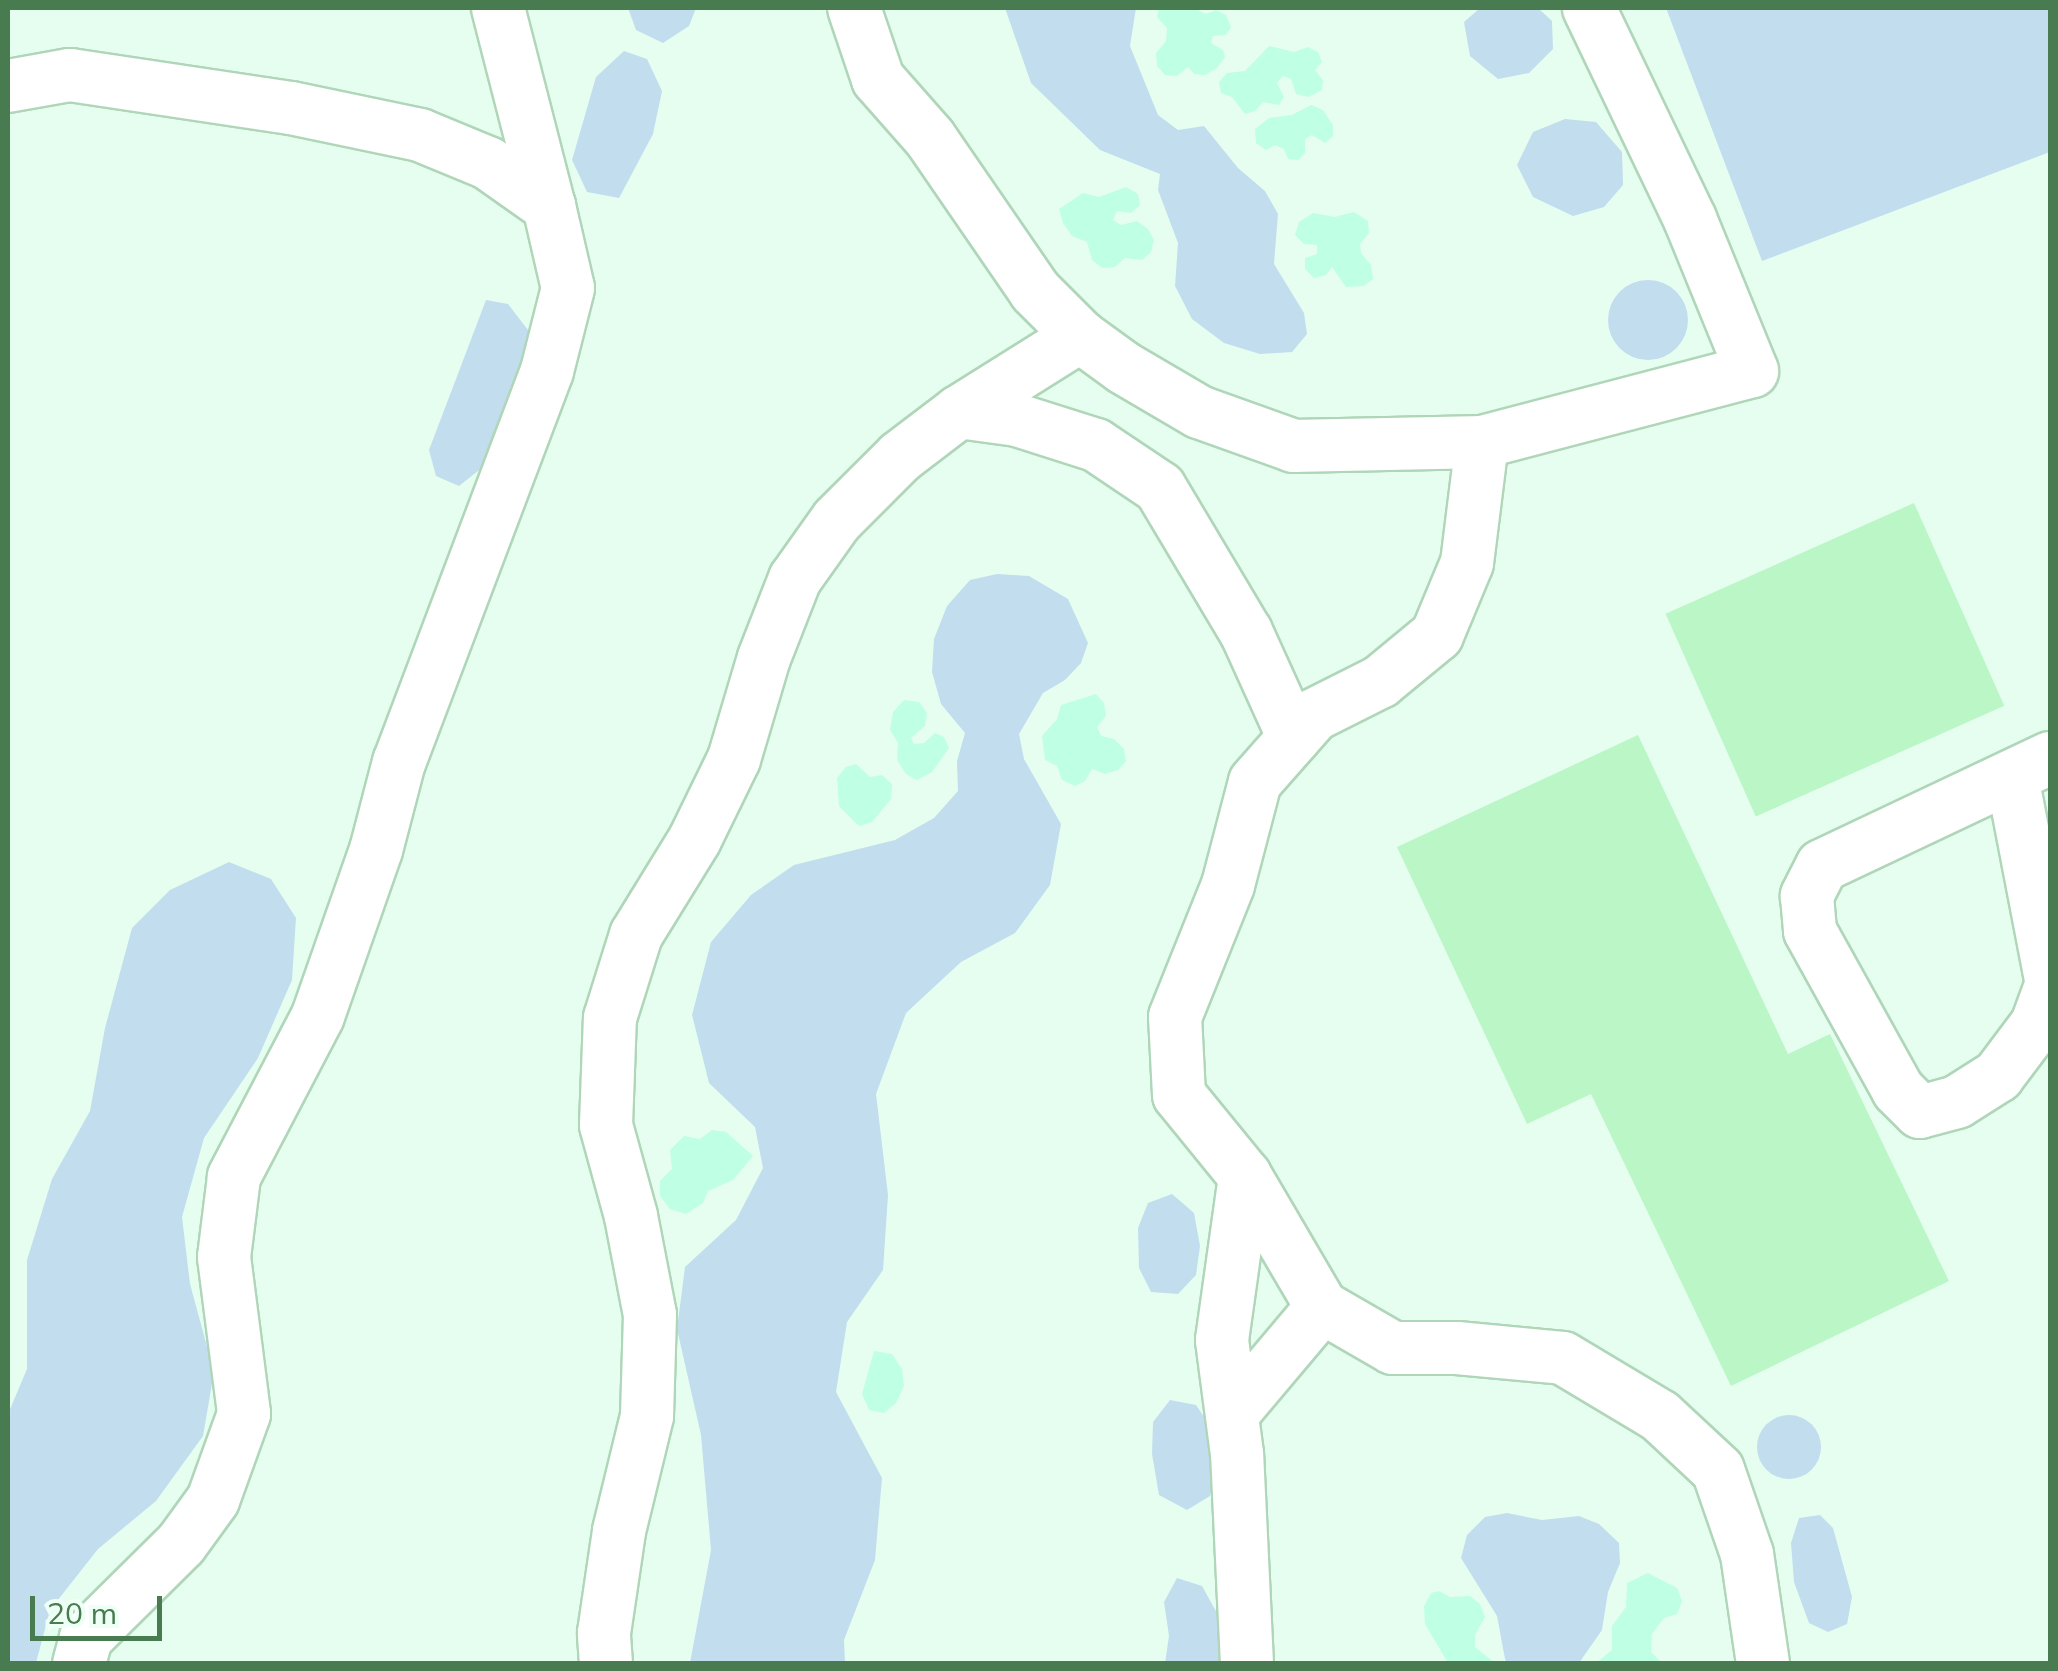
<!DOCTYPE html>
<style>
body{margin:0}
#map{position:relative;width:2058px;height:1671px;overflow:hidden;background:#e6fef0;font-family:Mulish,sans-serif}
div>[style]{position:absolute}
.green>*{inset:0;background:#c2ddee}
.round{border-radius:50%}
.sand>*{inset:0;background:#bfffe3}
.building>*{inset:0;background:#bbf6c6;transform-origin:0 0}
.roads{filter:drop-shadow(2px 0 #b0d6b9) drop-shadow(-2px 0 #b0d6b9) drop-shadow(0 2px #b0d6b9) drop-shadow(0 -2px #b0d6b9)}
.minor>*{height:52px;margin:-26px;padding:0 26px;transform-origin:26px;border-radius:26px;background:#fff}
span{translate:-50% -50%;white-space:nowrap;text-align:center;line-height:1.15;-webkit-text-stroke:9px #eefff5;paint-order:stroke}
.frame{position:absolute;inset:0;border:10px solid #487b4f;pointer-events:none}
.scale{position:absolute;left:30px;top:1596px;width:132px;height:45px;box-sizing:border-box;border:5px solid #487b4f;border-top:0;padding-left:12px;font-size:30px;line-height:35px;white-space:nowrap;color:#487b4f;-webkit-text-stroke:8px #eefff5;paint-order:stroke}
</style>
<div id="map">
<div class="green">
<div style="clip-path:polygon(628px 8px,696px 8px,689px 26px,663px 43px,636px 30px)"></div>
<div style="clip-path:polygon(1005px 8px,1136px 8px,1130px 46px,1158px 115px,1178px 130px,1204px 126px,1238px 168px,1265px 191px,1278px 214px,1274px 264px,1304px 313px,1307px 334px,1292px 352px,1260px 354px,1224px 343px,1192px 319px,1175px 286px,1178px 243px,1158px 190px,1160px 174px,1100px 150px,1031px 83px)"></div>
<div style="clip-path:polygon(1480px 8px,1538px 8px,1552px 21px,1553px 49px,1529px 73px,1498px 79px,1470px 56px,1464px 22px)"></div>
<div style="clip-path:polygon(1666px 8px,2050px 8px,2050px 152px,1762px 261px)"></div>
<div style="clip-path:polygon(624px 51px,647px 59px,662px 91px,653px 134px,619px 198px,587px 192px,572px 160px,596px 77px)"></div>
<div style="clip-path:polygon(1565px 119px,1596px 122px,1622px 152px,1623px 185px,1604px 207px,1573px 216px,1533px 197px,1517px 165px,1533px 132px)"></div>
<div class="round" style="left:1608px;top:280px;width:80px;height:80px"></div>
<div style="clip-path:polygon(486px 300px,508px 304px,528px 330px,528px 366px,483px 467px,459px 486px,436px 476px,429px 450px)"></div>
<div style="clip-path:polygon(997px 574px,1029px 576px,1068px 599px,1088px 643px,1081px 663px,1065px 680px,1043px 693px,1019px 734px,1024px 759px,1061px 824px,1050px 885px,1015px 933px,961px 962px,906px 1013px,876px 1094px,888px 1195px,883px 1270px,847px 1322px,836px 1392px,882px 1478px,875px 1560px,844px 1640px,845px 1663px,690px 1663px,711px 1550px,701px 1435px,677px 1329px,685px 1267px,736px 1220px,763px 1168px,755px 1127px,709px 1083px,692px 1015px,711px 942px,751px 895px,794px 865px,895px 840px,934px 818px,958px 791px,957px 761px,965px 733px,941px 704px,932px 672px,934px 639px,947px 606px,970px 580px)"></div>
<div style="clip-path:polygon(229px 862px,271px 879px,296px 918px,292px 980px,258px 1058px,204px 1138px,182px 1217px,190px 1284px,214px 1372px,203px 1436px,156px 1501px,98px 1549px,50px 1610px,36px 1663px,8px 1664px,8px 1414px,27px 1369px,27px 1260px,52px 1179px,90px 1111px,105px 1028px,132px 928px,170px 890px)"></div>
<div style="clip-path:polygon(1172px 1194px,1194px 1213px,1200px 1246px,1196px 1275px,1178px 1294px,1151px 1292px,1139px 1268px,1138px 1228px,1148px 1203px)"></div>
<div style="clip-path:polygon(1170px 1400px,1196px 1405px,1213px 1430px,1219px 1463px,1210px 1496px,1187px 1510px,1159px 1495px,1152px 1454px,1153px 1422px)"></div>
<div class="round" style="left:1757px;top:1415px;width:64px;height:64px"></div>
<div style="clip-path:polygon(1507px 1513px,1542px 1520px,1579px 1516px,1599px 1524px,1619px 1543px,1620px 1563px,1608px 1592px,1602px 1630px,1579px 1663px,1507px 1663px,1505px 1659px,1497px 1616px,1461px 1558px,1467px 1535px,1485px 1517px)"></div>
<div style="clip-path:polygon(1820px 1515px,1833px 1528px,1852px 1597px,1847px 1624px,1828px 1632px,1809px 1623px,1794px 1582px,1791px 1543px,1799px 1518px)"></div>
<div style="clip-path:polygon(1177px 1578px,1202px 1586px,1217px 1613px,1219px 1663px,1165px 1663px,1169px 1636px,1164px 1602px)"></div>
</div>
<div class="sand">
<div style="clip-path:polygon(1159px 8px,1194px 8px,1206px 14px,1216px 10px,1226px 15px,1231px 27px,1226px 35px,1213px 36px,1211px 43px,1223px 50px,1225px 57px,1217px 68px,1205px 75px,1194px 74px,1188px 67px,1177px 76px,1165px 75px,1157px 66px,1156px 53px,1166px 41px,1167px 28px,1157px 17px)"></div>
<div style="clip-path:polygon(1269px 46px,1294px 52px,1308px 47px,1318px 52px,1322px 62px,1315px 70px,1323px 80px,1322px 90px,1308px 97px,1296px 94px,1291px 79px,1283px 76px,1277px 83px,1284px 97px,1279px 105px,1263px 102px,1255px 111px,1245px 114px,1232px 97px,1221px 93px,1219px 82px,1227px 73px,1245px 71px)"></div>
<div style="clip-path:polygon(1311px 105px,1323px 110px,1333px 125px,1333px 136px,1325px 143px,1312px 135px,1305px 139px,1305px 153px,1298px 160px,1288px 159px,1284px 149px,1275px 145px,1266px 150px,1256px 143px,1255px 129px,1269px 118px,1292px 115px)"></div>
<div style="clip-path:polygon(1126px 187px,1138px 194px,1140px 205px,1131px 213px,1117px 211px,1113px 220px,1121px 225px,1137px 221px,1148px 229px,1154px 240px,1151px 252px,1142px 260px,1125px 258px,1115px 267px,1102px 268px,1092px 260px,1087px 242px,1072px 236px,1063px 223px,1059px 209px,1083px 193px,1099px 197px)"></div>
<div style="clip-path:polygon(1354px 212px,1368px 221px,1369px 233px,1360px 244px,1361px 253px,1371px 265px,1373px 279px,1364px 286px,1346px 287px,1332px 267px,1326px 275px,1314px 278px,1305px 269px,1305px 258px,1317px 254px,1317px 245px,1304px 244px,1295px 235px,1299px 222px,1313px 213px,1335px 217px)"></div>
<div style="clip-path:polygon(1096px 694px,1104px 703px,1106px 716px,1097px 727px,1101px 736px,1114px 739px,1124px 749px,1126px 761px,1118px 770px,1105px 774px,1092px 769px,1085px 781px,1075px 786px,1062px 780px,1057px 766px,1045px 760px,1042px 736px,1057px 719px,1061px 705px)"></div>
<div style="clip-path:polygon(904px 700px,919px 702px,927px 713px,925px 726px,911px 738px,914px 744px,924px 743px,935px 733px,944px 737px,949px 748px,932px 772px,917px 780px,906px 774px,897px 760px,898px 743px,890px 730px,893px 712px)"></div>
<div style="clip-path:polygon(856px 764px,870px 777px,882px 775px,892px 784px,891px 799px,872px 822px,859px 826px,839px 806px,837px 778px,846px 767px)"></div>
<div style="clip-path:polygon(712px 1130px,726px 1132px,753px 1156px,733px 1180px,708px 1191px,703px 1203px,686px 1214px,670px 1209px,660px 1196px,660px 1181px,672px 1169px,670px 1150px,684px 1136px,700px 1139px)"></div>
<div style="clip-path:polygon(874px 1351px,892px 1354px,902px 1369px,904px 1386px,896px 1403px,884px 1413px,869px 1410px,862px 1394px)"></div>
<div style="clip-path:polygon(1648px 1573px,1677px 1588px,1682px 1601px,1677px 1614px,1664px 1618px,1652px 1634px,1651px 1652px,1662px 1663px,1596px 1663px,1612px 1650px,1612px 1626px,1626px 1607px,1627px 1583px)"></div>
<div style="clip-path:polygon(1439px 1591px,1450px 1597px,1470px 1596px,1480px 1604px,1485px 1617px,1475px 1635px,1475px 1647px,1495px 1663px,1448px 1663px,1425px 1624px,1424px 1606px,1431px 1593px)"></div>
</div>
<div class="building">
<div style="left:1914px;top:503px;width:222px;height:272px;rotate:66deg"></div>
<div style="clip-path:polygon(1638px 735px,1788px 1054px,1830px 1034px,1949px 1281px,1731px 1386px,1591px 1094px,1527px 1124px,1397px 847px)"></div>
</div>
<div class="roads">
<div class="minor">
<div style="left:498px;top:8px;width:204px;rotate:75.6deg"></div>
<div style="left:854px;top:8px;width:75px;rotate:71.3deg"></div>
<div style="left:878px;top:79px;width:79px;rotate:48.6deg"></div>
<div style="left:930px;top:138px;width:186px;rotate:55.5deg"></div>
<div style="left:1035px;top:291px;width:64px;rotate:45deg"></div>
<div style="left:1080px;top:336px;width:54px;rotate:36deg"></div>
<div style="left:1124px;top:368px;width:87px;rotate:30.4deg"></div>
<div style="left:1199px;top:412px;width:101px;rotate:19.7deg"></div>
<div style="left:1294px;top:446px;width:188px;rotate:-1.2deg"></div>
<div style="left:1482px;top:442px;width:279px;rotate:-14.7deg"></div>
<div style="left:1752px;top:371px;width:164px;rotate:-112.2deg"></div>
<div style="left:1690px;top:219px;width:234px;rotate:-115.6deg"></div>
<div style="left:8px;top:86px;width:63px;rotate:-10.1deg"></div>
<div style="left:70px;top:75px;width:223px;rotate:8.5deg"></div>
<div style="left:291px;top:108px;width:132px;rotate:11.8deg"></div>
<div style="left:420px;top:135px;width:74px;rotate:22.4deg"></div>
<div style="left:488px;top:163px;width:75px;rotate:35.2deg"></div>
<div style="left:549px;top:206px;width:84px;rotate:77deg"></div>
<div style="left:568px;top:288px;width:86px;rotate:104.2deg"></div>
<div style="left:547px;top:371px;width:418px;rotate:110.7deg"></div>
<div style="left:399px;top:762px;width:91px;rotate:104.6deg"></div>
<div style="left:376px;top:850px;width:176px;rotate:109.3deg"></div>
<div style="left:318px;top:1016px;width:182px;rotate:117.6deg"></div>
<div style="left:234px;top:1177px;width:81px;rotate:97.1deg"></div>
<div style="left:224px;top:1257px;width:158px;rotate:82.7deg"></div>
<div style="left:244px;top:1414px;width:91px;rotate:109.8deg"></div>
<div style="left:213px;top:1500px;width:54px;rotate:126deg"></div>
<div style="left:181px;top:1544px;width:134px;rotate:135.3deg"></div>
<div style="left:86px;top:1638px;width:27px;rotate:105deg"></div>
<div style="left:959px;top:412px;width:143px;rotate:-32.1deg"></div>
<div style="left:2050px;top:758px;width:252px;rotate:154.7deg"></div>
<div style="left:1822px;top:866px;width:34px;rotate:117deg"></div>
<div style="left:1807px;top:896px;width:35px;rotate:85deg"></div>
<div style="left:1810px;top:931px;width:182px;rotate:61deg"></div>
<div style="left:1898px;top:1090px;width:31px;rotate:45deg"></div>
<div style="left:1920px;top:1112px;width:38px;rotate:-15deg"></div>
<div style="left:1957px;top:1102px;width:49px;rotate:-32.4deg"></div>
<div style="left:1998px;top:1076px;width:65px;rotate:-53.1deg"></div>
<div style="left:2037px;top:1024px;width:38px;rotate:-70deg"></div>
<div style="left:2012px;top:777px;width:202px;rotate:79.1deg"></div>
<div style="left:1245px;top:1176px;width:152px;rotate:59.6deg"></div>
<div style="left:1322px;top:1307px;width:82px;rotate:30deg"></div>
<div style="left:1393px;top:1348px;width:64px"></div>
<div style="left:1457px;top:1348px;width:106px;rotate:5.4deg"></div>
<div style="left:1563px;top:1358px;width:113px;rotate:30.9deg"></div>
<div style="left:1660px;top:1416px;width:79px;rotate:43deg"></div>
<div style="left:1718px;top:1470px;width:89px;rotate:71deg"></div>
<div style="left:1747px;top:1554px;width:111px;rotate:81.7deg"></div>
<div style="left:1232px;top:1414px;width:140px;rotate:-49.9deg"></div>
<div style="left:606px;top:1664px;width:31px;rotate:-94deg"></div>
<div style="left:604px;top:1633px;width:103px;rotate:-81.6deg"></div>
<div style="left:619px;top:1531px;width:118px;rotate:-76.3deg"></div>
<div style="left:647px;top:1416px;width:101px;rotate:-88.3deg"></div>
<div style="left:650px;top:1315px;width:101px;rotate:-100.9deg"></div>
<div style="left:631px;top:1216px;width:94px;rotate:-105.4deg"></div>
<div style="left:606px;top:1125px;width:107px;rotate:-87.9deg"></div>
<div style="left:610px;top:1018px;width:87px;rotate:-72.6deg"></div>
<div style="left:636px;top:935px;width:113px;rotate:-58.4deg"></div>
<div style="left:695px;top:839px;width:89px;rotate:-64deg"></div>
<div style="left:734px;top:759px;width:105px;rotate:-73.5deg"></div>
<div style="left:764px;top:658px;width:85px;rotate:-68.6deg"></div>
<div style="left:795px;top:579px;width:72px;rotate:-54.6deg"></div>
<div style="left:837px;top:520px;width:89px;rotate:-45deg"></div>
<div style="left:900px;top:457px;width:74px;rotate:-37.3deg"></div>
<div style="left:959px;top:412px;width:59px;rotate:7.9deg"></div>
<div style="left:1017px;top:420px;width:83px;rotate:17.6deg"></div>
<div style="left:1096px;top:445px;width:77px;rotate:33.9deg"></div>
<div style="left:1160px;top:488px;width:168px;rotate:59.2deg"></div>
<div style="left:1246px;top:632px;width:116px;rotate:65.6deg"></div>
<div style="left:1247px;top:1664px;width:210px;rotate:-92.7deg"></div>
<div style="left:1237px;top:1454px;width:115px;rotate:-97.5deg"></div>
<div style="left:1222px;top:1340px;width:166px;rotate:-82deg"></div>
<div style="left:1245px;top:1176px;width:104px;rotate:-129.2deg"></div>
<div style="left:1179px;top:1095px;width:78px;rotate:-92.9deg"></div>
<div style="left:1175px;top:1017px;width:142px;rotate:-68.1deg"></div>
<div style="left:1228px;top:885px;width:106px;rotate:-75.3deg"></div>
<div style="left:1255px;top:782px;width:89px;rotate:-48.6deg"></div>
<div style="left:1314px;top:715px;width:74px;rotate:-26.6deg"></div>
<div style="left:1380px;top:682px;width:74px;rotate:-39.5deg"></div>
<div style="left:1437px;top:635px;width:78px;rotate:-67.4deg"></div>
<div style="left:1467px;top:563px;width:122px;rotate:-82.9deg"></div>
</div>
</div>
<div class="frame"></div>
<div class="scale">20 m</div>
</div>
